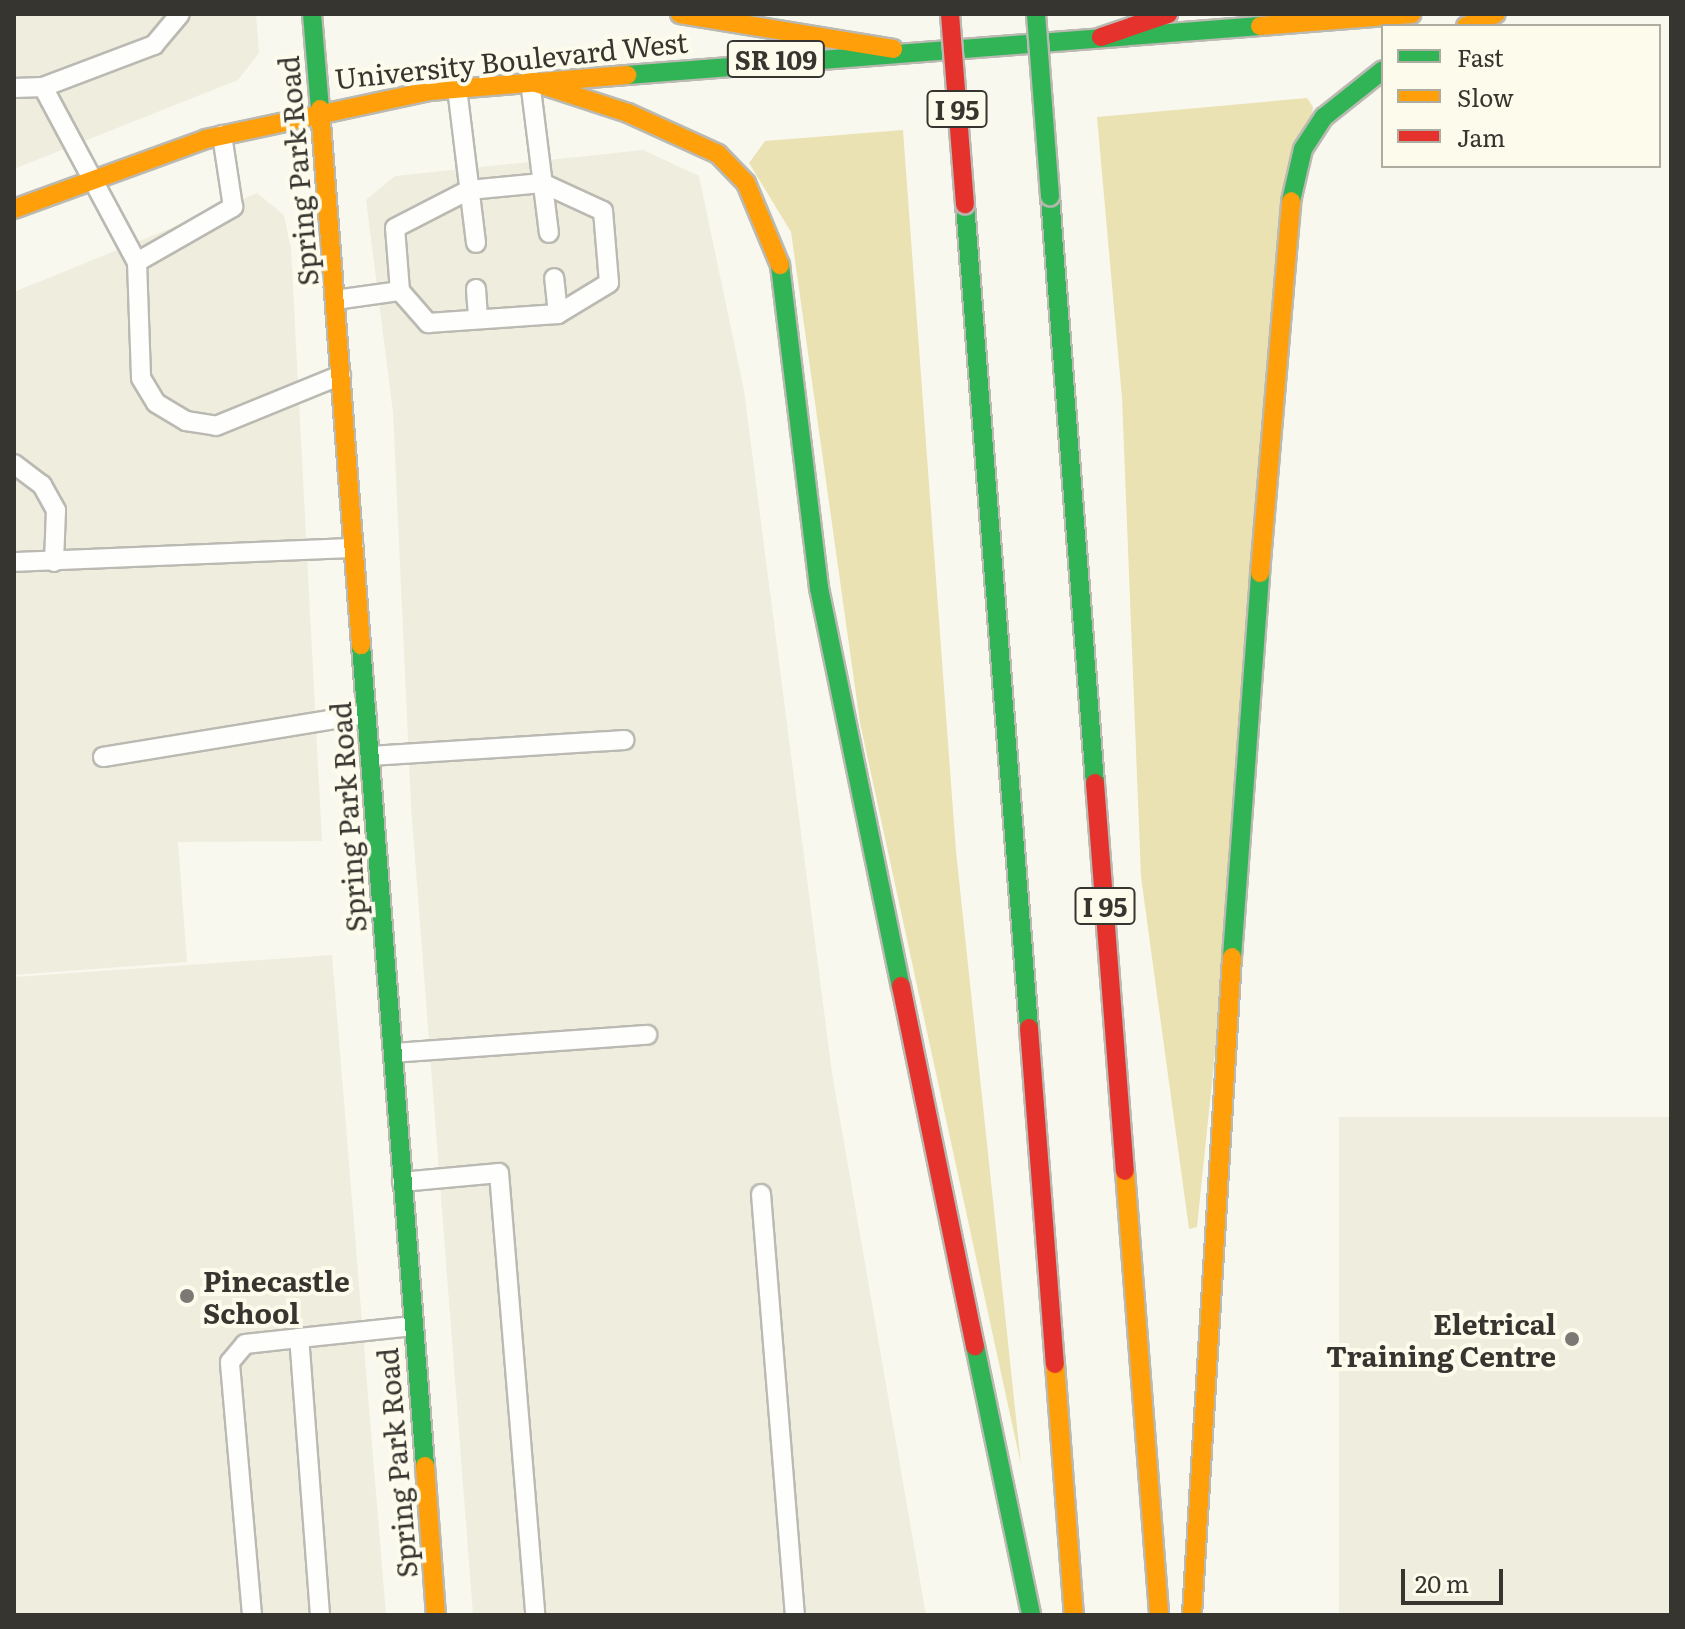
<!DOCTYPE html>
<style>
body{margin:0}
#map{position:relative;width:1685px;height:1629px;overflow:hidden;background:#f9f8ef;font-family:Literata,serif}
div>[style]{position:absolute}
.built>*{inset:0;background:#efedde;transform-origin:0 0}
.green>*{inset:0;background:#eae2b3}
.roads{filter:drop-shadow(2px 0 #bab9b2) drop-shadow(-2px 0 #bab9b2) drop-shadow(0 2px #bab9b2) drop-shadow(0 -2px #bab9b2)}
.lane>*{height:18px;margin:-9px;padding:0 9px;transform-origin:9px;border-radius:9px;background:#fefefd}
.fast>*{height:18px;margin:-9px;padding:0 9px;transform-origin:9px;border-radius:9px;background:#30b455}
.slow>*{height:18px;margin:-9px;padding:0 9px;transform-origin:9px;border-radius:9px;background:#ff9f0a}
.jam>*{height:18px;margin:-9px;padding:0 9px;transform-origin:9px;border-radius:9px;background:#e5322d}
.bridges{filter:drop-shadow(2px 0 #bab9b2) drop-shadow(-2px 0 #bab9b2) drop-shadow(0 2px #bab9b2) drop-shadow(0 -2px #bab9b2)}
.fast-bridge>*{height:18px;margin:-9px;padding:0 9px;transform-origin:9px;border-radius:9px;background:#30b455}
.jam-bridge>*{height:18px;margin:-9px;padding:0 9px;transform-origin:9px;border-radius:9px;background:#e5322d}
.dots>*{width:22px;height:22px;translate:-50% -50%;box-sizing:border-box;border:4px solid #fdfbeb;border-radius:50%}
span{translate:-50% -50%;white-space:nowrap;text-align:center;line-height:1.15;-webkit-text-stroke:8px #fdfbeb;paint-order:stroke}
.shield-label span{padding:2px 6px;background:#fdfbeb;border:2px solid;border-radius:6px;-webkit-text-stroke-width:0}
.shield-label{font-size:26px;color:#363530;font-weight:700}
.street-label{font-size:28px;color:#363530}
.poi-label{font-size:28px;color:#363530;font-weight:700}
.left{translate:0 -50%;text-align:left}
.right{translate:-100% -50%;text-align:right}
.frame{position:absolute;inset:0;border:16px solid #363530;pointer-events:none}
.legend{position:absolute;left:1381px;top:24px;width:280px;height:144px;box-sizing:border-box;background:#fdfbeb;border:2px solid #adaca0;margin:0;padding:10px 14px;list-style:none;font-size:24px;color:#363530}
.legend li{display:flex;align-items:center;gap:16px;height:40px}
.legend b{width:40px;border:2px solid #adaca0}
.scale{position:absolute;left:1401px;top:1569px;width:102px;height:36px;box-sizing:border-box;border:4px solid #363530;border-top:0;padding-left:10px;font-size:24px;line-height:28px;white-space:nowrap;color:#363530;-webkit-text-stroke:6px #fdfbeb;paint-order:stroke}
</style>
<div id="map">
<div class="built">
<div style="clip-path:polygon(14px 14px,256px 14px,259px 53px,238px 80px,14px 169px)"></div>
<div style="clip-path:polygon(643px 150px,699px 176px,744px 390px,832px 1073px,926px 1615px,473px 1615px,411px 806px,393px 412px,366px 200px,395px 176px)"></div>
<div style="clip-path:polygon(257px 193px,284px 215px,291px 249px,322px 841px,178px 842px,187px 962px,14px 975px,14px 292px)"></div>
<div style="clip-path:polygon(332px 955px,386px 1615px,14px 1615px,14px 977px)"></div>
<div style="left:1671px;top:1117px;width:498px;height:332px;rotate:90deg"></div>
</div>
<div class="green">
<div style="clip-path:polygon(1307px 98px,1313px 107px,1197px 1227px,1189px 1229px,1141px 877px,1122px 398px,1097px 117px)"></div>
<div style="clip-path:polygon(903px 130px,956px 851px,1021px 1465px,860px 723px,791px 232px,749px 163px,765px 141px)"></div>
</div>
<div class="roads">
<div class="lane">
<div style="left:530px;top:81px;width:153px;rotate:82.9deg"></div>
<div style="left:43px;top:87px;width:119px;rotate:-20.7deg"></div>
<div style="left:154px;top:45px;width:40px;rotate:-50deg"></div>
<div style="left:14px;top:88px;width:29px;rotate:-2deg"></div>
<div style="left:43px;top:87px;width:199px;rotate:61.8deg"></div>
<div style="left:137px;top:262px;width:116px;rotate:88deg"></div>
<div style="left:141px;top:378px;width:29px;rotate:59deg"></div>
<div style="left:156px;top:403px;width:35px;rotate:31deg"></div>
<div style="left:186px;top:421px;width:30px;rotate:9deg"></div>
<div style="left:216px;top:426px;width:135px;rotate:-22.2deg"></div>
<div style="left:457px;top:88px;width:156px;rotate:83deg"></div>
<div style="left:137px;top:262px;width:111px;rotate:-29.8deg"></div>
<div style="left:233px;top:207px;width:73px;rotate:-98.7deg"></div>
<div style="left:476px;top:289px;width:30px;rotate:86deg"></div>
<div style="left:400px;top:291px;width:63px;rotate:-94.5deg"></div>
<div style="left:395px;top:228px;width:83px;rotate:-27.2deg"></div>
<div style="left:469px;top:190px;width:73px;rotate:-5.5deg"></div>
<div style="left:542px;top:183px;width:67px;rotate:24.7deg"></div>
<div style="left:603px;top:211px;width:72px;rotate:85.2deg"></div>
<div style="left:609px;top:283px;width:60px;rotate:148.7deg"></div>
<div style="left:335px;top:300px;width:66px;rotate:-7.9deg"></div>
<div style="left:400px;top:291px;width:43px;rotate:48.8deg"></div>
<div style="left:428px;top:323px;width:130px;rotate:-4deg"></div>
<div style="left:558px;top:314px;width:36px;rotate:-96deg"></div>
<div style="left:14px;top:464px;width:35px;rotate:37deg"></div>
<div style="left:42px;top:485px;width:29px;rotate:61deg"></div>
<div style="left:56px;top:510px;width:52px;rotate:92.2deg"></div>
<div style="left:14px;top:562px;width:340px;rotate:-2.4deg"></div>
<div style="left:370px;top:756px;width:255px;rotate:-3.6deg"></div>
<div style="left:103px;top:757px;width:267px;rotate:-9.3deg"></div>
<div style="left:393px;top:1053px;width:255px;rotate:-4.1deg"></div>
<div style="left:402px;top:1182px;width:97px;rotate:-5.3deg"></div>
<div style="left:499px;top:1173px;width:443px;rotate:85.3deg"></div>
<div style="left:761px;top:1194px;width:422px;rotate:85.4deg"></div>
<div style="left:252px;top:1615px;width:254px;rotate:-95deg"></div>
<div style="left:230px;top:1362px;width:23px;rotate:-50deg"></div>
<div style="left:245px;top:1344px;width:54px;rotate:-6.3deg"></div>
<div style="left:320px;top:1615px;width:278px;rotate:-94.3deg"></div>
<div style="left:299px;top:1338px;width:115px;rotate:-6deg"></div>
</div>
<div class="fast">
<div style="left:312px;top:14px;width:95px;rotate:85.2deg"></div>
<div style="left:627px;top:75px;width:635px;rotate:-4.43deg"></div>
<div style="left:1050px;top:196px;width:589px;rotate:85.62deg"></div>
<div style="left:1291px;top:201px;width:53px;rotate:-77deg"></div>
<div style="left:1303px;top:149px;width:38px;rotate:-57deg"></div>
<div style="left:1324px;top:117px;width:75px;rotate:-38.5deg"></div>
<div style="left:965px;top:204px;width:826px;rotate:85.56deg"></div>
<div style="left:780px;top:265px;width:325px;rotate:83.1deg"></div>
<div style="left:819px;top:588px;width:406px;rotate:78.4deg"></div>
<div style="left:361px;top:645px;width:823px;rotate:85.54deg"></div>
<div style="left:1232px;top:957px;width:385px;rotate:-85.8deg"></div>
<div style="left:975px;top:1346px;width:275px;rotate:78.2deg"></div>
</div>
<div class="slow">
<div style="left:680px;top:14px;width:216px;rotate:9.3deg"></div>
<div style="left:1260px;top:26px;width:152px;rotate:-4.5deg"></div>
<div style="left:1466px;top:26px;width:32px;rotate:-22deg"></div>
<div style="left:530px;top:81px;width:103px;rotate:18.1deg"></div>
<div style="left:628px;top:113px;width:99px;rotate:24.5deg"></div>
<div style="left:718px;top:154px;width:40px;rotate:46deg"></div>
<div style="left:746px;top:183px;width:89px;rotate:67.5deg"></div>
<div style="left:320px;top:109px;width:538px;rotate:85.63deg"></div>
<div style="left:14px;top:209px;width:204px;rotate:-20deg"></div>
<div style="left:206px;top:139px;width:228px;rotate:-12.1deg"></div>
<div style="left:429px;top:91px;width:199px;rotate:-4.6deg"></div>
<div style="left:1260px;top:573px;width:373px;rotate:-85.2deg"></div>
<div style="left:1125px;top:1171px;width:445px;rotate:85.6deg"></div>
<div style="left:1055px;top:1364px;width:252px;rotate:85.7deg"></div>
<div style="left:425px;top:1466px;width:149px;rotate:85.8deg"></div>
<div style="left:1192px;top:1615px;width:659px;rotate:-86.52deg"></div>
</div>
<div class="jam">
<div style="left:1101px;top:37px;width:71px;rotate:-18.9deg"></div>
<div style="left:1095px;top:783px;width:389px;rotate:85.6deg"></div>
<div style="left:901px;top:986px;width:368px;rotate:78.4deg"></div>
<div style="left:1029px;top:1028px;width:337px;rotate:85.6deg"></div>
</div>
</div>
<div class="bridges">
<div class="fast-bridge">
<div style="left:1036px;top:14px;width:183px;rotate:85.6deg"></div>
</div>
<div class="jam-bridge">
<div style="left:950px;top:14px;width:191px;rotate:85.5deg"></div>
</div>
</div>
<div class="dots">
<div style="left:187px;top:1296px;background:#7a7973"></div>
<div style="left:1572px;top:1339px;background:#7a7973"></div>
</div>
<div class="shield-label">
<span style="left:776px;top:59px">SR 109</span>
<span style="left:957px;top:109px">I 95</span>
<span style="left:1105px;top:906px">I 95</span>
</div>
<div class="street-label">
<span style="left:511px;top:59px;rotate:-6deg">University Boulevard West</span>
<span style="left:297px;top:171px;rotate:-95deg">Spring Park Road</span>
<span style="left:347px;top:817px;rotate:-94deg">Spring Park Road</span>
<span style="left:396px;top:1463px;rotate:-95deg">Spring Park Road</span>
</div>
<div class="poi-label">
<span class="left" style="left:203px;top:1296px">Pinecastle<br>School</span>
<span class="right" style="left:1556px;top:1339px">Eletrical<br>Training Centre</span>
</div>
<div class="frame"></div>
<ul class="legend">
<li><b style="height:10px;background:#30b455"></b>Fast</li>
<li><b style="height:10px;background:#ff9f0a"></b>Slow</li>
<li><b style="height:10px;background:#e5322d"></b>Jam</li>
</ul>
<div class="scale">20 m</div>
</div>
